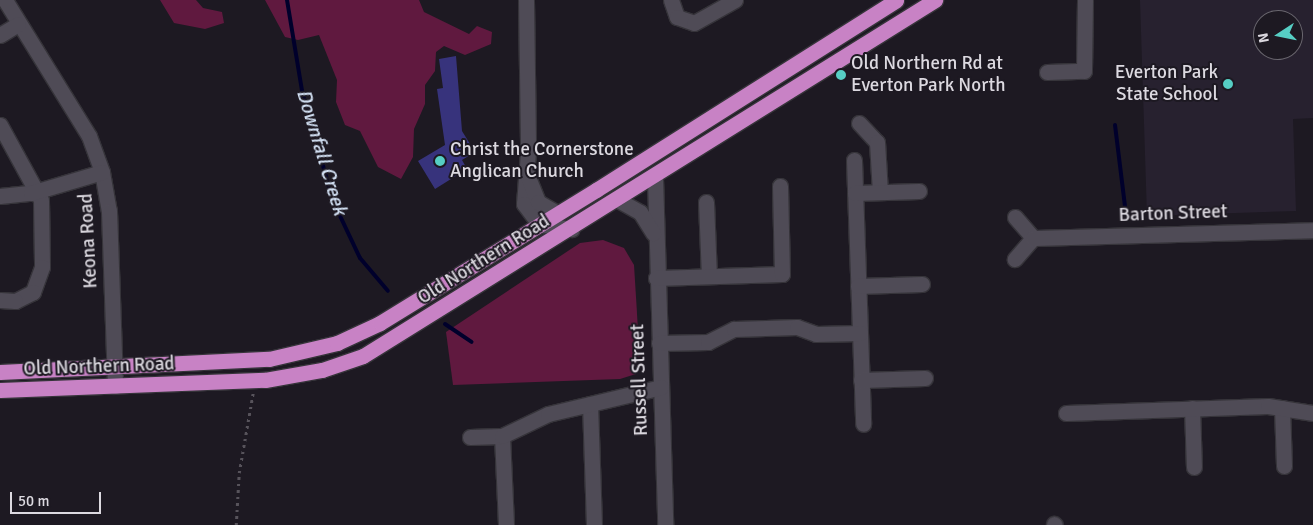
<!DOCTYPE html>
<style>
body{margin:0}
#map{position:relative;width:1313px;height:525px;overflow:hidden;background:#1d1922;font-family:Signika,sans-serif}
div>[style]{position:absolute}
.built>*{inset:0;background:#27212f}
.green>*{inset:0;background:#60193f}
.stream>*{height:4px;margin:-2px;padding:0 2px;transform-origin:2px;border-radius:2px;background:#00002b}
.building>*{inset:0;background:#37337c}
.path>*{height:2.5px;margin-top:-1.25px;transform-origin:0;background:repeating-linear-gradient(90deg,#57535b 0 2.5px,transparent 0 6.5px)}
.roads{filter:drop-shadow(1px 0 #36343a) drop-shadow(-1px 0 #36343a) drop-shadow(0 1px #36343a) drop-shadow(0 -1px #36343a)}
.minor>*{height:15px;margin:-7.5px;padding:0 7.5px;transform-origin:7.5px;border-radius:7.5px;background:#4f4b56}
.highway>*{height:15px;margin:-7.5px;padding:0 7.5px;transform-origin:7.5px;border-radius:7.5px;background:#c882c5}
.dots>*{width:14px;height:14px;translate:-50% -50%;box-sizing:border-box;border:2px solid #1d1922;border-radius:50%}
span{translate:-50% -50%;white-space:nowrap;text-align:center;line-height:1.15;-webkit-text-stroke:4px #1d1922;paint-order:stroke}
.poi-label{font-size:19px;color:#dcd9e0}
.left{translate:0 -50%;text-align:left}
.right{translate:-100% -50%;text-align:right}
.street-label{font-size:19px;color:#dcd9e0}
.water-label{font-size:20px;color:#d3e1f4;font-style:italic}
.north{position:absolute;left:1253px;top:10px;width:50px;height:50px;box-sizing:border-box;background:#1d1922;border:1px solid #69666e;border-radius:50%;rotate:259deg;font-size:14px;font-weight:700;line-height:20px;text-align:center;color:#dcd9e0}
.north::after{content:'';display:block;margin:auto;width:18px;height:22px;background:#56cec4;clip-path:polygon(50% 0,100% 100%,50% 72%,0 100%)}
.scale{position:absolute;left:10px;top:492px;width:91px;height:22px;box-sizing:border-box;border:2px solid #dcd9e0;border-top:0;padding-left:6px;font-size:15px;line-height:18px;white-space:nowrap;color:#dcd9e0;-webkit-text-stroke:4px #1d1922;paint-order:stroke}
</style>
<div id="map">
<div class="built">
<div style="clip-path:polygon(evenodd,1140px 0,1313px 0,1313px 118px,1293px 119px,1296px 211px,1147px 216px,1140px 0,1263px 20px,1293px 20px,1293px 50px,1263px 50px,1263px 20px)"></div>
</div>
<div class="green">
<div style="clip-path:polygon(160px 0,196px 0,203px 8px,222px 12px,224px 23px,205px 29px,174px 23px)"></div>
<div style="clip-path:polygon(265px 0,419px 0,424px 12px,469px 34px,477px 26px,492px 32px,491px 44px,465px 55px,444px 46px,436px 52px,435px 71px,425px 85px,425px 104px,414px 129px,413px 157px,401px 179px,378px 167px,360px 131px,345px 125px,336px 102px,337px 80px,319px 35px,298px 40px,285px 37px)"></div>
<div style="clip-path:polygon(603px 240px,624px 248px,634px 265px,640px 362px,636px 374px,620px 379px,453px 385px,446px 332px,580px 243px)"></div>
</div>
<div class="stream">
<div style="left:287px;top:0;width:92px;rotate:80.6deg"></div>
<div style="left:302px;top:91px;width:114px;rotate:74.3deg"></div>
<div style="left:333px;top:201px;width:63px;rotate:64.7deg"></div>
<div style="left:360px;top:258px;width:43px;rotate:49.7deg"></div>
<div style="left:1115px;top:125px;width:90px;rotate:83deg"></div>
<div style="left:445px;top:324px;width:32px;rotate:34deg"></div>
</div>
<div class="building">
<div style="clip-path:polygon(456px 56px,462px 131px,475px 152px,462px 160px,467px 169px,435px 189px,418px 161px,445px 145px,437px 89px,443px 88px,439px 59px)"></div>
</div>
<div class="path">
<div style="left:236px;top:525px;width:52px;rotate:-86.7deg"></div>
<div style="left:239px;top:473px;width:81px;rotate:-80.1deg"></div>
</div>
<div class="roads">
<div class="minor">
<div style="left:5px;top:0;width:160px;rotate:58.3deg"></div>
<div style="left:89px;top:136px;width:38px;rotate:70deg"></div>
<div style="left:102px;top:172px;width:40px;rotate:80deg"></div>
<div style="left:109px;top:211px;width:175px;rotate:88deg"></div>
<div style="left:526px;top:0;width:152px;rotate:89.2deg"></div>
<div style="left:528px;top:152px;width:52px;rotate:94.4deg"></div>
<div style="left:524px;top:204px;width:25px;rotate:53deg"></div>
<div style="left:539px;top:224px;width:33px;rotate:9deg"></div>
<div style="left:671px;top:0;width:18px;rotate:71deg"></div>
<div style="left:677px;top:17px;width:18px;rotate:19deg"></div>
<div style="left:694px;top:23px;width:47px;rotate:-29.3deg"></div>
<div style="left:0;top:35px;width:21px;rotate:-31deg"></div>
<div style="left:1047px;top:72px;width:37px;rotate:-2deg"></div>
<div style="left:1084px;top:71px;width:71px;rotate:-89.2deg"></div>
<div style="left:859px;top:123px;width:26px;rotate:47deg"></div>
<div style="left:877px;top:142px;width:50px;rotate:86.6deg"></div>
<div style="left:0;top:125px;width:85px;rotate:61.3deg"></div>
<div style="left:41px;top:200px;width:67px;rotate:89.1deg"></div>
<div style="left:42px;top:267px;width:27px;rotate:110deg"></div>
<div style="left:33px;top:292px;width:20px;rotate:153deg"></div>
<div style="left:15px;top:301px;width:15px;rotate:-176deg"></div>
<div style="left:854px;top:160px;width:264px;rotate:88deg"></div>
<div style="left:528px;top:177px;width:27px;rotate:68deg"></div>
<div style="left:538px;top:202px;width:22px;rotate:30deg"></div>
<div style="left:655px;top:178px;width:347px;rotate:88.3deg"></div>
<div style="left:855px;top:193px;width:64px;rotate:-1.8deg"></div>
<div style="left:0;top:196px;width:31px;rotate:-6deg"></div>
<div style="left:31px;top:193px;width:74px;rotate:-16.5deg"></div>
<div style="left:618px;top:200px;width:25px;rotate:29deg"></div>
<div style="left:640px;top:212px;width:25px;rotate:58deg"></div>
<div style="left:706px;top:202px;width:74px;rotate:87.7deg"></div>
<div style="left:1015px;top:217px;width:28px;rotate:49deg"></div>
<div style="left:1033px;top:238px;width:28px;rotate:131deg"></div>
<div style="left:1033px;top:238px;width:280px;rotate:-1.6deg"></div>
<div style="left:656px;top:278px;width:126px;rotate:-1.8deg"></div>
<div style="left:782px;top:274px;width:88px;rotate:-91.3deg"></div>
<div style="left:858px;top:286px;width:64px;rotate:-1.8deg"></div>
<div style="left:659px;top:343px;width:49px;rotate:-1.2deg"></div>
<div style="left:708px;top:342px;width:29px;rotate:-27deg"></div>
<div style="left:734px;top:329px;width:63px;rotate:-1.8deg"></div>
<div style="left:797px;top:327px;width:20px;rotate:20deg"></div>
<div style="left:816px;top:334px;width:44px;rotate:-1.3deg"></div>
<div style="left:861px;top:380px;width:64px;rotate:-1.8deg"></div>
<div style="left:590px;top:404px;width:121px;rotate:88.1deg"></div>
<div style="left:1192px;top:408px;width:59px;rotate:88.1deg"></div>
<div style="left:1282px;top:408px;width:58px;rotate:88deg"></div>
<div style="left:1066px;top:413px;width:202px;rotate:-2deg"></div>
<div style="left:1268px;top:406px;width:46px;rotate:8.8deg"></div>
<div style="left:502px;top:436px;width:89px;rotate:87.4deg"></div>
<div style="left:470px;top:437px;width:32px;rotate:-2deg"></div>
<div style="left:502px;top:436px;width:51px;rotate:-25.6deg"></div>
<div style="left:548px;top:414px;width:116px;rotate:-13.4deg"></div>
<div style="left:1054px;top:524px;width:1px;rotate:45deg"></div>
</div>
<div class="highway">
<div style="left:0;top:372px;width:269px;rotate:-2.8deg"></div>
<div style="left:269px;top:359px;width:70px;rotate:-13.2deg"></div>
<div style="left:337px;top:343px;width:47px;rotate:-24.9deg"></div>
<div style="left:380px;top:323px;width:254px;rotate:-31.6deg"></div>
<div style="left:596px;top:190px;width:355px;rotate:-32.3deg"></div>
<div style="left:0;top:390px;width:265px;rotate:-2.2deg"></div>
<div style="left:265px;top:380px;width:58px;rotate:-10deg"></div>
<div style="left:322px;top:370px;width:43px;rotate:-18.9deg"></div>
<div style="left:363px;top:356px;width:674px;rotate:-31.9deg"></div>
</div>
</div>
<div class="dots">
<div style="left:841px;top:75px;background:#56cec4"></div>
<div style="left:1228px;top:84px;background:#56cec4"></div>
<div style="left:440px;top:161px;background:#56cec4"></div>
</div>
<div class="poi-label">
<span class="left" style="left:851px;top:75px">Old Northern Rd at<br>Everton Park North</span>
<span class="right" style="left:1218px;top:84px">Everton Park<br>State School</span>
<span class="left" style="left:450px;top:161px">Christ the Cornerstone<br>Anglican Church</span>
</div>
<div class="street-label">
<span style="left:1173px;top:214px;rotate:-2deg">Barton Street</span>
<span style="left:89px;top:241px;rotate:-93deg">Keona Road</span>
<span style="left:484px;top:260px;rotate:-32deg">Old Northern Road</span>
<span style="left:99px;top:367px;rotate:-2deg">Old Northern Road</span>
<span style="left:640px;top:380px;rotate:-92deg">Russell Street</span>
</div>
<div class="water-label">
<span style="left:322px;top:152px;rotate:73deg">Downfall Creek</span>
</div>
<div class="north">N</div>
<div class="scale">50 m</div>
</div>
